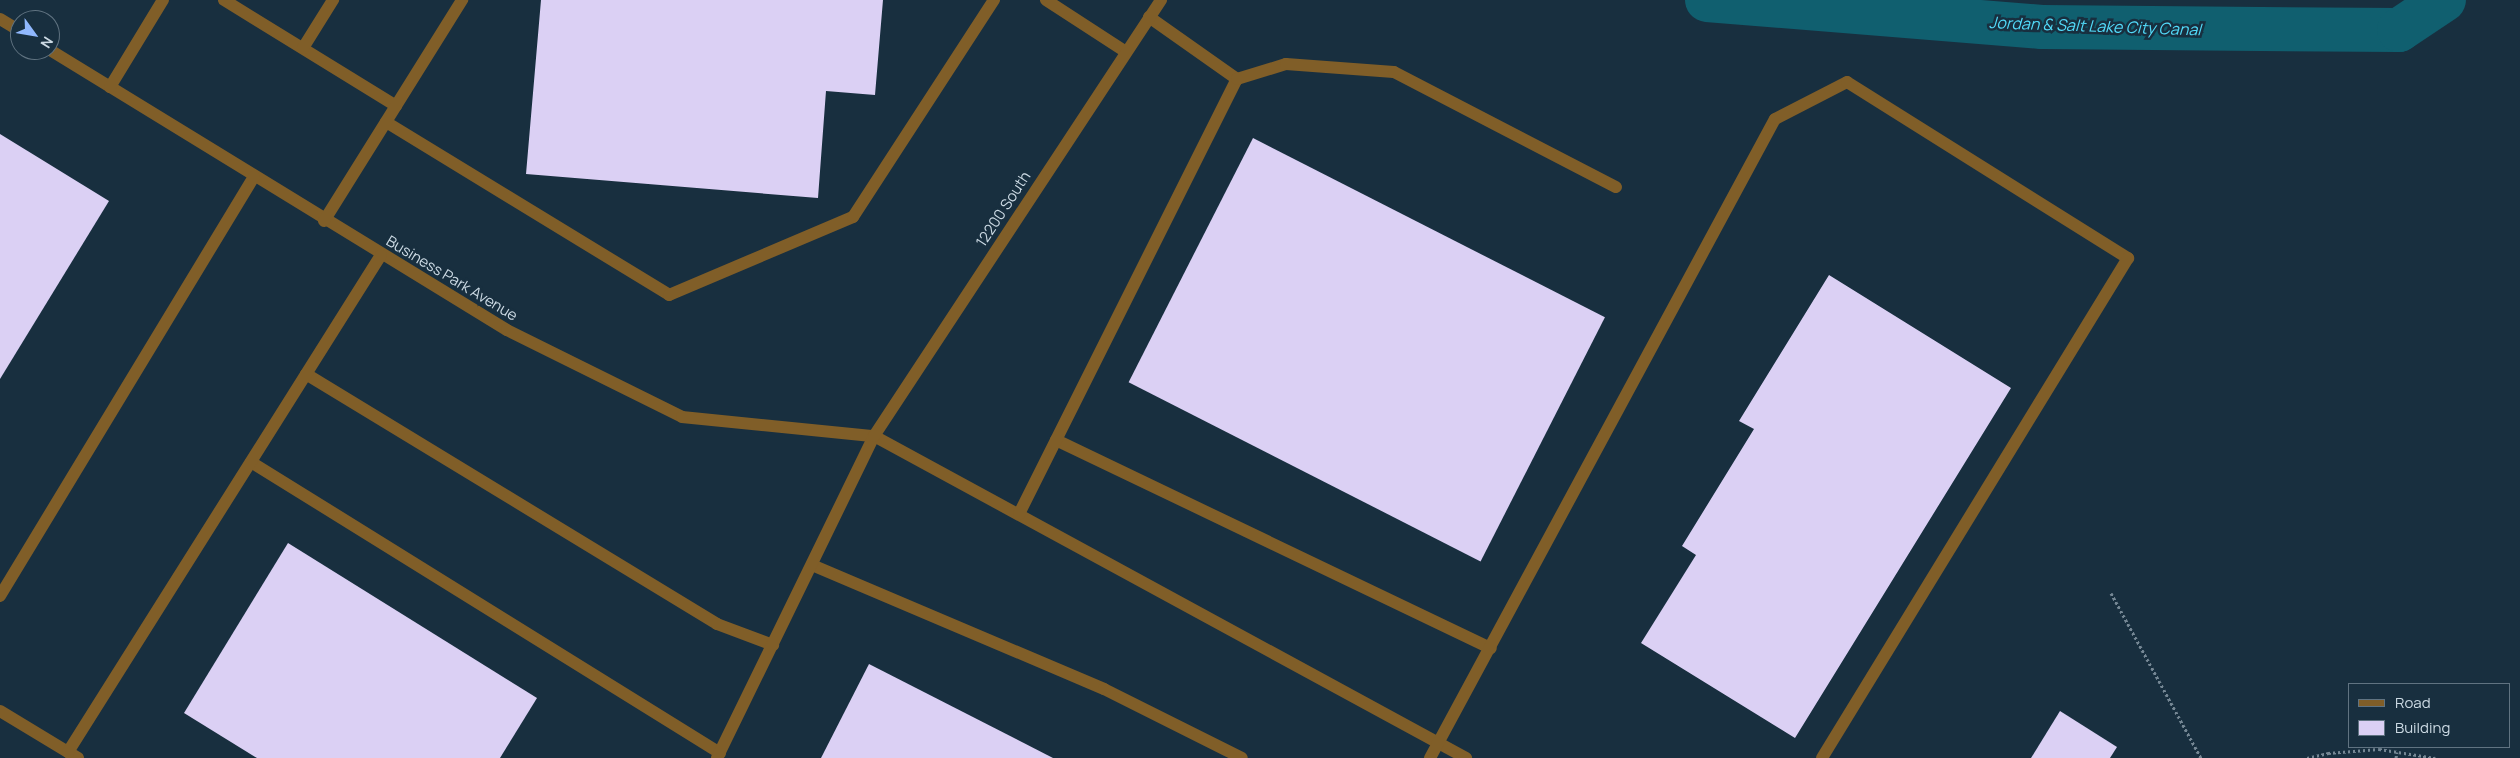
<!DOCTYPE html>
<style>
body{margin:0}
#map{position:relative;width:2520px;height:758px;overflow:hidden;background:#182f3f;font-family:Manrope,sans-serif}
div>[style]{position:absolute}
.canal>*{height:44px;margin:-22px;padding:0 22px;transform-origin:22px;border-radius:22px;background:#105f6f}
.building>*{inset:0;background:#dbd0f4;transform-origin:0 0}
.path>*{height:3px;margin-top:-1.5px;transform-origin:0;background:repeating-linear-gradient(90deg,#758794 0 2.5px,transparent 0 5px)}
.minor>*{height:12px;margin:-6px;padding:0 6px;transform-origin:6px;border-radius:6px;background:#805e28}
span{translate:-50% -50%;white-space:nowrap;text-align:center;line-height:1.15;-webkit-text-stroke:5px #182f3f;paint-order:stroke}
.street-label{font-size:15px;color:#ccdae4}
.water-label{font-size:16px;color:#52dbfa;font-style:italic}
.legend{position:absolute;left:2348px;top:683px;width:162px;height:65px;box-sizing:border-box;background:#182f3f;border:1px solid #607381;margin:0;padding:6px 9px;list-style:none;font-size:15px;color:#ccdae4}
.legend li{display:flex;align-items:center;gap:10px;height:25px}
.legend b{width:25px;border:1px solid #607381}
.north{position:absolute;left:10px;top:10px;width:50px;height:50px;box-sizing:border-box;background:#182f3f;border:1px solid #607381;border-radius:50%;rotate:122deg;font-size:14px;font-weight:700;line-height:20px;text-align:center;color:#ccdae4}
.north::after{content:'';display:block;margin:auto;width:18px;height:22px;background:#90b8fd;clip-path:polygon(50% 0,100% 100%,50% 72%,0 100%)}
</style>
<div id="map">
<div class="canal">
<div style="left:1707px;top:0;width:336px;rotate:4.6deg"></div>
<div style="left:2042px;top:27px;width:357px;rotate:0.5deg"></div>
<div style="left:2399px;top:30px;width:54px;rotate:-33.7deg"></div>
</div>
<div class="building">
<div style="clip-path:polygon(541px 0,883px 0,875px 95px,826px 91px,818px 198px,526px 174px)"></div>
<div style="clip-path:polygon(0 134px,109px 201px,0 379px)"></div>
<div style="left:1253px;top:138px;width:395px;height:274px;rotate:27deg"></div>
<div style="clip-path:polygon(1829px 275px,2011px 388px,1795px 738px,1641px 643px,1696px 555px,1682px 546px,1754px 429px,1739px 421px)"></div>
<div style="clip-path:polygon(288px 543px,537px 698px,500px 758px,257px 758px,184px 713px)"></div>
<div style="clip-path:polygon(869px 664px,1053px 758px,821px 758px)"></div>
<div style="clip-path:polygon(2060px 711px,2117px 747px,2110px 758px,2031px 758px)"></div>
</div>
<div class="path">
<div style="left:2111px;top:593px;width:188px;rotate:61.4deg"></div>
<div style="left:2307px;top:758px;width:22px;rotate:-13deg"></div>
<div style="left:2328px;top:753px;width:51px;rotate:-4.5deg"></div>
<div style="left:2379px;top:749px;width:57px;rotate:9.1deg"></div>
<div style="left:2396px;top:758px;width:6px;rotate:-81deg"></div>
</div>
<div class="minor">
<div style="left:224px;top:0;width:202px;rotate:31.6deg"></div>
<div style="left:1046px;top:0;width:95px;rotate:33deg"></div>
<div style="left:1149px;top:17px;width:108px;rotate:35.2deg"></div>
<div style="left:0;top:19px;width:23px;rotate:31deg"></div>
<div style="left:303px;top:48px;width:57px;rotate:-58deg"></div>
<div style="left:50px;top:50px;width:536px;rotate:31.5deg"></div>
<div style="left:507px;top:330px;width:195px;rotate:26.4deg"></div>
<div style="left:682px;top:417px;width:193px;rotate:5.7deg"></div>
<div style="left:874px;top:436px;width:674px;rotate:28.54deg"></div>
<div style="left:110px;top:87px;width:102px;rotate:-58.7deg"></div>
<div style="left:386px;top:122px;width:332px;rotate:31.4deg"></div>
<div style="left:669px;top:295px;width:200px;rotate:-23deg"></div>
<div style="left:853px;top:217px;width:259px;rotate:-57deg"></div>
<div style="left:324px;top:221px;width:261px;rotate:-58deg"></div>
<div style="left:306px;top:374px;width:481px;rotate:31.3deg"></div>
<div style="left:717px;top:624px;width:60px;rotate:20.6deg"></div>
<div style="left:1056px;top:440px;width:482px;rotate:25.6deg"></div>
<div style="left:251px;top:462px;width:552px;rotate:31.82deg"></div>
<div style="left:1019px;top:514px;width:487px;rotate:-63.4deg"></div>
<div style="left:1237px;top:79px;width:51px;rotate:-17deg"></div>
<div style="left:1286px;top:64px;width:108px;rotate:4.2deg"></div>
<div style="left:1394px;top:72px;width:250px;rotate:27.4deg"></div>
<div style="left:812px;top:565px;width:317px;rotate:23deg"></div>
<div style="left:1104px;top:689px;width:154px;rotate:26.6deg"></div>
<div style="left:0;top:596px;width:490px;rotate:-58.8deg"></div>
<div style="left:0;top:711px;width:79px;rotate:31.1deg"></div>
<div style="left:78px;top:758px;width:12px;rotate:-149deg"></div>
<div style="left:68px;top:752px;width:587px;rotate:-57.8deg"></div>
<div style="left:717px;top:758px;width:358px;rotate:-64deg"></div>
<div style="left:874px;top:436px;width:522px;rotate:-56.64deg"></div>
<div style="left:1430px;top:758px;width:726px;rotate:-61.64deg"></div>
<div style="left:1775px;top:119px;width:81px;rotate:-27.2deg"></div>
<div style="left:1847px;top:82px;width:332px;rotate:32.1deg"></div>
<div style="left:2128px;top:258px;width:586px;rotate:121.47deg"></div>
</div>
<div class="street-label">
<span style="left:1003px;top:209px;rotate:-57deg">12200 South</span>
<span style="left:452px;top:278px;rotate:31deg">Business Park Avenue</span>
</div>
<div class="water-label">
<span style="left:2095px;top:26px;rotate:2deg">Jordan &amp; Salt Lake City Canal</span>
</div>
<ul class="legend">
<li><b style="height:6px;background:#805e28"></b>Road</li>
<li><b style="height:14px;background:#dbd0f4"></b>Building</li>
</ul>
<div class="north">N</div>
</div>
